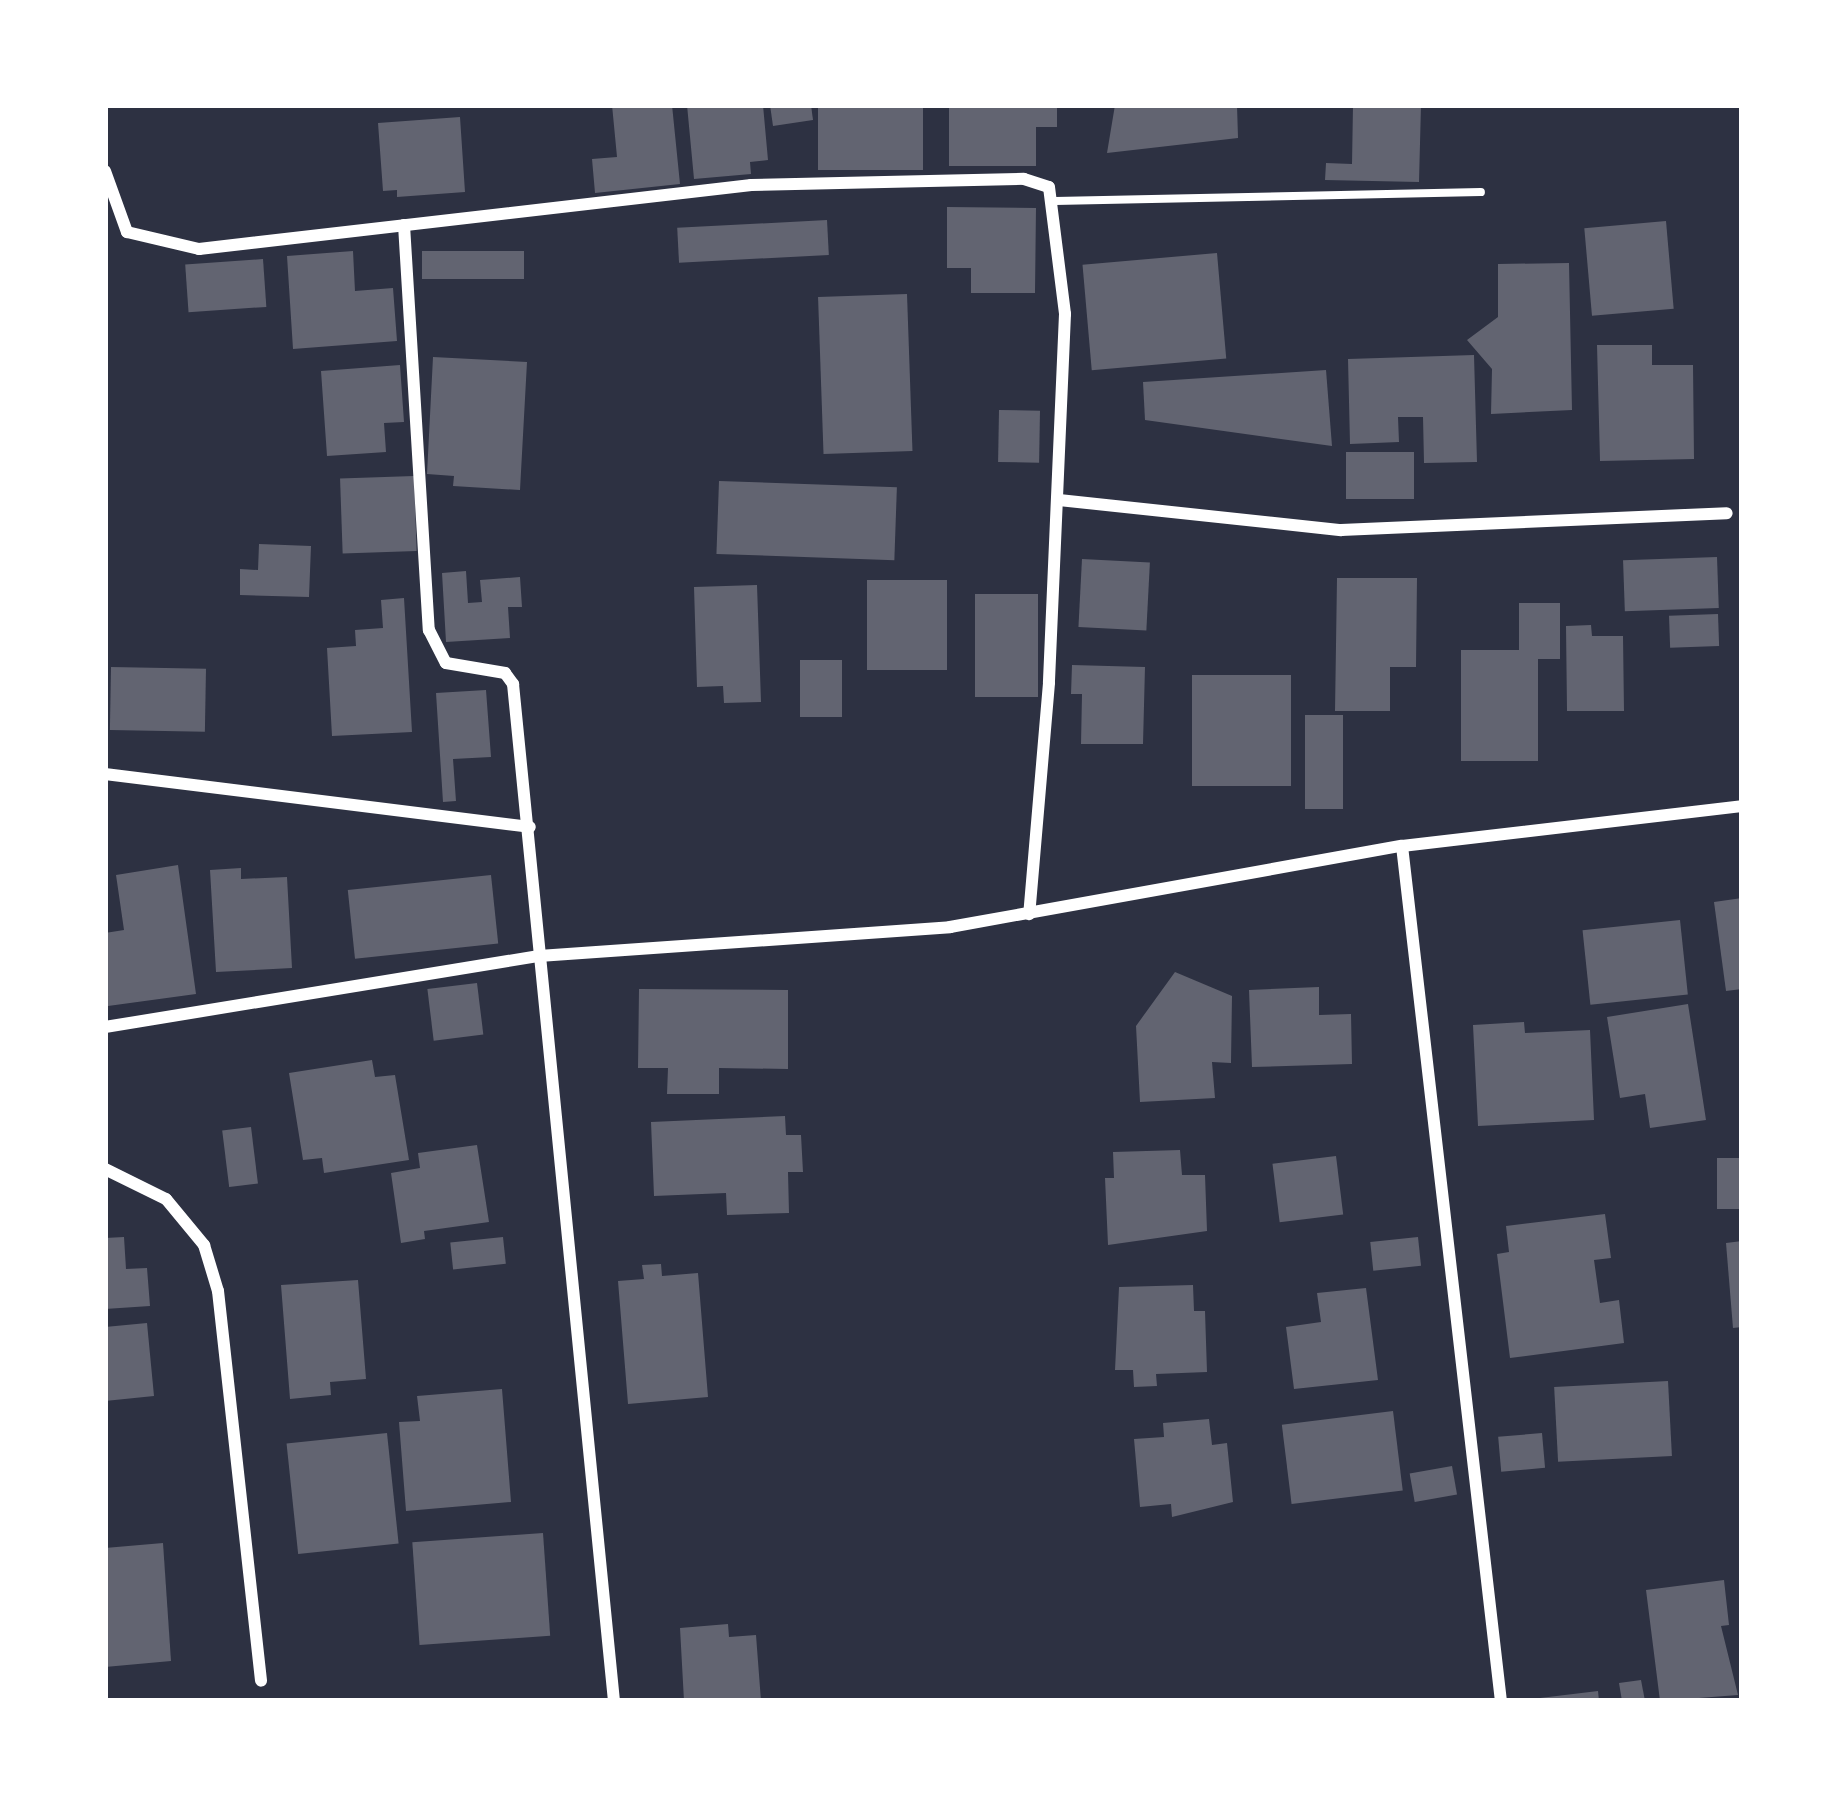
<!DOCTYPE html>
<style>
body{margin:0}
#map{position:relative;width:1847px;height:1806px;overflow:hidden;background:#2d3142;font-family:"Golos Text",sans-serif}
div>[style]{position:absolute}
.building>*{inset:0;background:#626471;transform-origin:0 0}
.service>*{height:8px;margin:-4px;padding:0 4px;transform-origin:4px;border-radius:4px;background:#fff}
.minor>*{height:12px;margin:-6px;padding:0 6px;transform-origin:6px;border-radius:6px;background:#fff}
span{translate:-50% -50%;white-space:nowrap;text-align:center;line-height:1.15;-webkit-text-stroke:12px #fff;paint-order:stroke}
.frame{position:absolute;inset:0;border:108px solid #fff;pointer-events:none}
</style>
<div id="map">
<div class="building">
<div style="clip-path:polygon(612px 105px,672px 105px,680px 184px,595px 193px,592px 159px,617px 157px)"></div>
<div style="clip-path:polygon(687px 105px,763px 105px,768px 160px,750px 162px,751px 174px,694px 179px)"></div>
<div style="clip-path:polygon(770px 105px,811px 105px,813px 120px,773px 126px)"></div>
<div style="left:818px;top:105px;width:105px;height:65px"></div>
<div style="clip-path:polygon(949px 105px,1057px 105px,1057px 127px,1036px 127px,1036px 166px,949px 166px)"></div>
<div style="clip-path:polygon(1115px 105px,1237px 105px,1238px 138px,1107px 153px)"></div>
<div style="clip-path:polygon(1353px 105px,1421px 105px,1419px 182px,1325px 180px,1326px 163px,1352px 164px)"></div>
<div style="clip-path:polygon(460px 117px,465px 192px,397px 197px,397px 190px,383px 191px,378px 123px)"></div>
<div style="clip-path:polygon(947px 207px,1036px 208px,1035px 293px,971px 293px,971px 268px,947px 268px)"></div>
<div style="left:827px;top:220px;width:35px;height:150px;rotate:87deg"></div>
<div style="left:1666px;top:221px;width:88px;height:82px;rotate:85deg"></div>
<div style="clip-path:polygon(353px 251px,355px 291px,393px 288px,397px 341px,293px 349px,287px 256px)"></div>
<div style="left:422px;top:251px;width:102px;height:28px"></div>
<div style="left:1217px;top:253px;width:106px;height:135px;rotate:85deg"></div>
<div style="left:263px;top:259px;width:48px;height:78px;rotate:86deg"></div>
<div style="clip-path:polygon(1569px 263px,1572px 410px,1491px 414px,1492px 369px,1467px 340px,1498px 317px,1498px 264px)"></div>
<div style="left:907px;top:294px;width:157px;height:89px;rotate:88deg"></div>
<div style="clip-path:polygon(1597px 345px,1652px 345px,1652px 365px,1693px 365px,1694px 459px,1600px 461px)"></div>
<div style="clip-path:polygon(1474px 355px,1477px 462px,1424px 463px,1423px 417px,1398px 417px,1399px 442px,1350px 444px,1348px 359px)"></div>
<div style="clip-path:polygon(433px 357px,527px 362px,520px 490px,453px 486px,454px 476px,427px 474px)"></div>
<div style="clip-path:polygon(400px 365px,404px 422px,384px 423px,386px 452px,327px 456px,321px 371px)"></div>
<div style="clip-path:polygon(1326px 370px,1332px 446px,1145px 420px,1143px 382px)"></div>
<div style="left:999px;top:410px;width:41px;height:52px;rotate:1deg"></div>
<div style="left:1414px;top:452px;width:47px;height:68px;rotate:90deg"></div>
<div style="left:414px;top:476px;width:75px;height:74px;rotate:88deg"></div>
<div style="left:719px;top:481px;width:178px;height:73px;rotate:2deg"></div>
<div style="clip-path:polygon(259px 544px,311px 546px,309px 597px,240px 595px,240px 569px,258px 570px)"></div>
<div style="left:1717px;top:557px;width:51px;height:94px;rotate:88deg"></div>
<div style="left:1082px;top:559px;width:68px;height:68px;rotate:3deg"></div>
<div style="clip-path:polygon(466px 571px,468px 603px,482px 602px,480px 580px,520px 577px,522px 607px,508px 607px,510px 638px,446px 642px,442px 573px)"></div>
<div style="clip-path:polygon(1337px 578px,1417px 578px,1416px 667px,1390px 667px,1390px 711px,1335px 711px)"></div>
<div style="left:867px;top:580px;width:80px;height:90px"></div>
<div style="clip-path:polygon(757px 585px,761px 702px,724px 703px,723px 686px,697px 687px,694px 587px)"></div>
<div style="left:975px;top:594px;width:63px;height:103px"></div>
<div style="clip-path:polygon(404px 598px,412px 732px,332px 736px,327px 648px,356px 646px,355px 630px,383px 628px,381px 600px)"></div>
<div style="clip-path:polygon(1519px 603px,1560px 603px,1560px 659px,1538px 659px,1538px 761px,1461px 761px,1461px 650px,1519px 650px)"></div>
<div style="left:1718px;top:614px;width:32px;height:49px;rotate:88deg"></div>
<div style="clip-path:polygon(1591px 625px,1592px 636px,1623px 636px,1624px 711px,1567px 711px,1566px 626px)"></div>
<div style="left:800px;top:660px;width:42px;height:57px"></div>
<div style="clip-path:polygon(1072px 665px,1145px 667px,1143px 744px,1081px 744px,1082px 694px,1071px 694px)"></div>
<div style="left:111px;top:667px;width:95px;height:63px;rotate:1deg"></div>
<div style="left:1291px;top:675px;width:111px;height:99px;rotate:90deg"></div>
<div style="clip-path:polygon(486px 690px,491px 757px,453px 759px,456px 801px,443px 802px,436px 693px)"></div>
<div style="left:1305px;top:715px;width:38px;height:94px"></div>
<div style="clip-path:polygon(178px 865px,196px 994px,108px 1006px,105px 933px,124px 930px,116px 875px)"></div>
<div style="clip-path:polygon(241px 868px,241px 879px,287px 877px,292px 968px,216px 972px,210px 870px)"></div>
<div style="left:491px;top:875px;width:69px;height:144px;rotate:84deg"></div>
<div style="clip-path:polygon(1742px 898px,1742px 989px,1726px 991px,1714px 902px)"></div>
<div style="left:1680px;top:920px;width:75px;height:98px;rotate:84deg"></div>
<div style="clip-path:polygon(1175px 972px,1232px 996px,1231px 1063px,1212px 1062px,1215px 1098px,1140px 1102px,1136px 1026px)"></div>
<div style="left:477px;top:983px;width:52px;height:50px;rotate:83deg"></div>
<div style="clip-path:polygon(1319px 987px,1319px 1015px,1351px 1014px,1352px 1064px,1252px 1067px,1249px 990px)"></div>
<div style="clip-path:polygon(639px 989px,788px 990px,788px 1069px,719px 1068px,719px 1094px,667px 1094px,668px 1068px,638px 1068px)"></div>
<div style="clip-path:polygon(1688px 1004px,1706px 1120px,1650px 1128px,1645px 1094px,1620px 1098px,1607px 1017px)"></div>
<div style="clip-path:polygon(1524px 1022px,1525px 1033px,1590px 1030px,1594px 1120px,1478px 1126px,1473px 1025px)"></div>
<div style="clip-path:polygon(372px 1060px,375px 1077px,395px 1075px,409px 1160px,324px 1173px,322px 1158px,303px 1160px,289px 1073px)"></div>
<div style="clip-path:polygon(785px 1116px,786px 1135px,801px 1135px,803px 1172px,788px 1172px,789px 1213px,727px 1215px,726px 1193px,654px 1196px,651px 1122px)"></div>
<div style="left:251px;top:1127px;width:57px;height:29px;rotate:83deg"></div>
<div style="clip-path:polygon(477px 1145px,489px 1222px,424px 1231px,425px 1239px,401px 1243px,391px 1173px,420px 1168px,418px 1153px)"></div>
<div style="clip-path:polygon(1180px 1150px,1182px 1175px,1205px 1175px,1207px 1231px,1108px 1245px,1105px 1178px,1114px 1178px,1113px 1152px)"></div>
<div style="left:1336px;top:1156px;width:59px;height:64px;rotate:83deg"></div>
<div style="left:1742px;top:1158px;width:51px;height:25px;rotate:90deg"></div>
<div style="clip-path:polygon(1605px 1214px,1611px 1258px,1594px 1260px,1600px 1303px,1619px 1300px,1624px 1343px,1510px 1358px,1497px 1254px,1509px 1252px,1506px 1226px)"></div>
<div style="clip-path:polygon(124px 1237px,126px 1269px,147px 1268px,150px 1306px,105px 1309px,105px 1238px)"></div>
<div style="left:503px;top:1237px;width:27px;height:53px;rotate:84deg"></div>
<div style="left:1418px;top:1237px;width:29px;height:48px;rotate:84deg"></div>
<div style="clip-path:polygon(1742px 1241px,1742px 1327px,1733px 1328px,1726px 1243px)"></div>
<div style="clip-path:polygon(661px 1264px,662px 1276px,698px 1273px,708px 1397px,628px 1404px,618px 1281px,644px 1279px,642px 1265px)"></div>
<div style="clip-path:polygon(358px 1280px,366px 1379px,330px 1382px,331px 1395px,290px 1399px,281px 1285px)"></div>
<div style="clip-path:polygon(1193px 1285px,1194px 1311px,1205px 1311px,1207px 1372px,1156px 1374px,1157px 1386px,1134px 1387px,1133px 1370px,1115px 1370px,1119px 1287px)"></div>
<div style="clip-path:polygon(1366px 1288px,1378px 1380px,1294px 1389px,1286px 1327px,1321px 1322px,1317px 1293px)"></div>
<div style="clip-path:polygon(147px 1323px,154px 1396px,105px 1401px,105px 1327px)"></div>
<div style="left:1668px;top:1381px;width:75px;height:114px;rotate:87deg"></div>
<div style="clip-path:polygon(502px 1389px,511px 1502px,406px 1511px,399px 1422px,420px 1421px,417px 1396px)"></div>
<div style="left:1393px;top:1411px;width:80px;height:112px;rotate:83deg"></div>
<div style="clip-path:polygon(1209px 1419px,1212px 1445px,1227px 1443px,1233px 1502px,1172px 1517px,1171px 1504px,1140px 1507px,1134px 1439px,1164px 1437px,1163px 1423px)"></div>
<div style="left:387px;top:1433px;width:111px;height:101px;rotate:84deg"></div>
<div style="left:1542px;top:1433px;width:35px;height:44px;rotate:85deg"></div>
<div style="left:1452px;top:1466px;width:29px;height:43px;rotate:80deg"></div>
<div style="left:543px;top:1533px;width:103px;height:131px;rotate:86deg"></div>
<div style="clip-path:polygon(163px 1543px,171px 1661px,105px 1667px,105px 1548px)"></div>
<div style="clip-path:polygon(1724px 1580px,1729px 1625px,1721px 1626px,1738px 1695px,1660px 1701px,1646px 1590px)"></div>
<div style="clip-path:polygon(728px 1624px,729px 1637px,756px 1635px,761px 1701px,684px 1701px,680px 1628px)"></div>
<div style="clip-path:polygon(1641px 1680px,1645px 1701px,1622px 1701px,1619px 1683px)"></div>
<div style="clip-path:polygon(1598px 1691px,1599px 1701px,1540px 1701px,1540px 1698px)"></div>
</div>
<div class="service">
<div style="left:1055px;top:201px;width:426px;rotate:-1.2deg"></div>
</div>
<div class="minor">
<div style="left:105px;top:171px;width:65px;rotate:70.2deg"></div>
<div style="left:127px;top:232px;width:74px;rotate:13.3deg"></div>
<div style="left:199px;top:249px;width:556px;rotate:-6.61deg"></div>
<div style="left:751px;top:185px;width:273px;rotate:-1.3deg"></div>
<div style="left:1024px;top:179px;width:26px;rotate:18deg"></div>
<div style="left:1049px;top:187px;width:128px;rotate:82.8deg"></div>
<div style="left:1065px;top:314px;width:369px;rotate:92.5deg"></div>
<div style="left:1049px;top:683px;width:232px;rotate:94.9deg"></div>
<div style="left:404px;top:225px;width:406px;rotate:86.5deg"></div>
<div style="left:429px;top:630px;width:37px;rotate:63deg"></div>
<div style="left:446px;top:663px;width:60px;rotate:9.6deg"></div>
<div style="left:505px;top:673px;width:14px;rotate:54deg"></div>
<div style="left:513px;top:684px;width:1022px;rotate:84.33deg"></div>
<div style="left:1059px;top:500px;width:284px;rotate:6.1deg"></div>
<div style="left:1341px;top:530px;width:386px;rotate:-2.5deg"></div>
<div style="left:105px;top:774px;width:428px;rotate:7.1deg"></div>
<div style="left:1402px;top:846px;width:861px;rotate:83.4deg"></div>
<div style="left:105px;top:1027px;width:440px;rotate:-9.3deg"></div>
<div style="left:539px;top:956px;width:412px;rotate:-4deg"></div>
<div style="left:950px;top:927px;width:459px;rotate:-10.2deg"></div>
<div style="left:1402px;top:846px;width:342px;rotate:-6.7deg"></div>
<div style="left:105px;top:1169px;width:68px;rotate:26.2deg"></div>
<div style="left:166px;top:1199px;width:60px;rotate:50.4deg"></div>
<div style="left:204px;top:1245px;width:48px;rotate:73.1deg"></div>
<div style="left:218px;top:1291px;width:392px;rotate:83.7deg"></div>
</div>
<div class="frame"></div>
</div>
